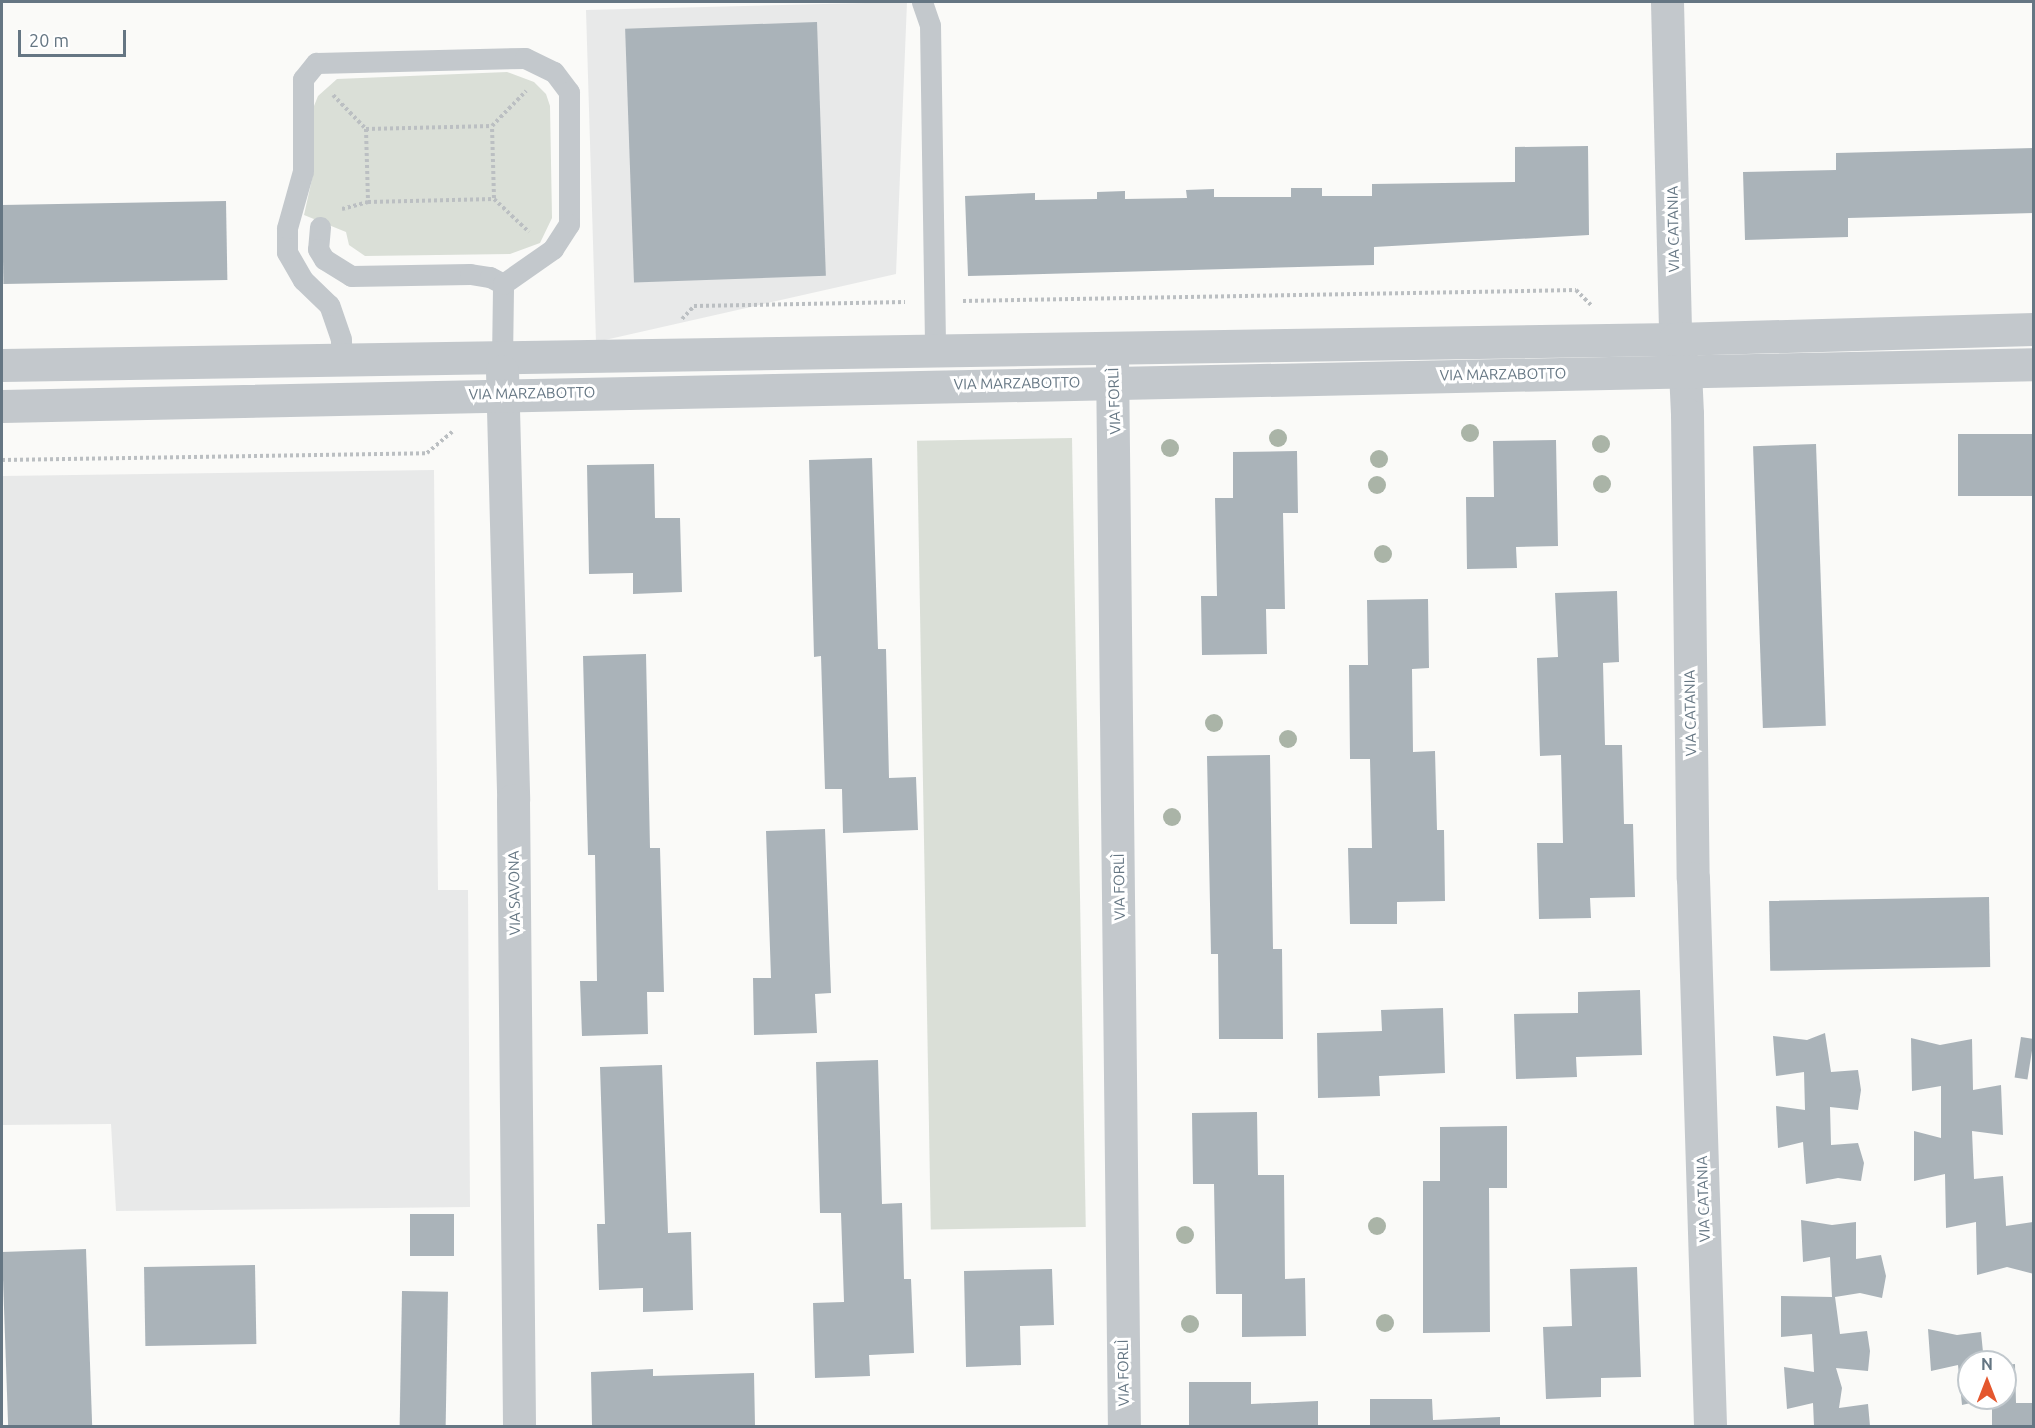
<!DOCTYPE html>
<meta charset="utf-8">
<style>
body{margin:0}
#map{position:relative;width:2035px;height:1428px;overflow:hidden;background:#fafaf8;font-family:Ubuntu,sans-serif}
div>[style]{position:absolute}
.built>*{inset:0;background:#e8e9e9}
.green>*{inset:0;background:#dadfd7;transform-origin:0 0}
.building>*{inset:0;background:#aab3b9;transform-origin:0 0}
.path>*{height:4px;margin-top:-2px;transform-origin:0;background:repeating-linear-gradient(90deg,#bbbfc2 0 3px,transparent 0 6px)}
.lane>*{height:21px;margin:-10.5px;padding:0 10.5px;transform-origin:10.5px;border-radius:10.5px;background:#c3c8cc}
.street>*{height:33px;margin:-16.5px;padding:0 16.5px;transform-origin:16.5px;border-radius:16.5px;background:#c3c8cc}
.trees>*{width:18px;height:18px;margin:-9px;border-radius:50%;background:#aab4a7}
span{translate:-50% -50%;white-space:nowrap;text-align:center;line-height:1.15;-webkit-text-stroke:6px #fff;paint-order:stroke}
.street-label{font-size:15px;color:#657683}
.frame{position:absolute;inset:0;border:3px solid #657683;pointer-events:none}
.north{position:absolute;left:1957px;top:1350px;width:60px;height:60px;box-sizing:border-box;background:#fff;border:2px solid #c1c8cd;border-radius:50%;rotate:0deg;font-size:16px;font-weight:700;line-height:24px;text-align:center;color:#657683}
.north::after{content:'';display:block;margin:auto;width:21px;height:27px;background:#e4572e;clip-path:polygon(50% 0,100% 100%,50% 72%,0 100%)}
.scale{position:absolute;left:18px;top:30px;width:108px;height:27px;box-sizing:border-box;border:3px solid #657683;border-top:0;padding-left:8px;font-size:18px;line-height:21px;white-space:nowrap;color:#657683;-webkit-text-stroke:4px #fff;paint-order:stroke}
</style>
<div id="map">
<div class="built">
<div style="clip-path:polygon(907px 2px,896px 274px,596px 342px,586px 10px)"></div>
<div style="clip-path:polygon(434px 470px,438px 890px,468px 890px,470px 1207px,116px 1211px,111px 1124px,2px 1125px,2px 476px)"></div>
</div>
<div class="green">
<div style="clip-path:polygon(507px 72px,534px 82px,546px 94px,550px 106px,552px 218px,540px 243px,510px 254px,365px 256px,349px 245px,346px 232px,304px 215px,314px 170px,314px 106px,318px 96px,337px 79px)"></div>
<div style="left:1072px;top:438px;width:789px;height:155px;rotate:89deg"></div>
</div>
<div class="building">
<div style="left:817px;top:22px;width:254px;height:192px;rotate:88deg"></div>
<div style="clip-path:polygon(1588px 146px,1589px 235px,1374px 247px,1374px 265px,968px 276px,965px 196px,1035px 193px,1035px 200px,1097px 199px,1097px 192px,1125px 191px,1125px 199px,1187px 198px,1186px 190px,1214px 189px,1214px 197px,1291px 197px,1291px 188px,1322px 188px,1322px 196px,1372px 196px,1372px 184px,1515px 182px,1515px 147px)"></div>
<div style="clip-path:polygon(2034px 148px,2034px 213px,1848px 218px,1848px 237px,1745px 240px,1743px 172px,1836px 170px,1836px 153px)"></div>
<div style="left:226px;top:201px;width:79px;height:224px;rotate:89deg"></div>
<div style="left:2034px;top:434px;width:62px;height:76px;rotate:90deg"></div>
<div style="clip-path:polygon(1556px 440px,1558px 546px,1516px 547px,1517px 568px,1467px 569px,1466px 497px,1494px 497px,1493px 441px)"></div>
<div style="left:1816px;top:444px;width:282px;height:63px;rotate:88deg"></div>
<div style="clip-path:polygon(1297px 451px,1298px 513px,1283px 513px,1285px 609px,1266px 609px,1267px 654px,1202px 655px,1201px 596px,1217px 596px,1215px 498px,1233px 498px,1233px 452px)"></div>
<div style="clip-path:polygon(872px 458px,878px 649px,886px 649px,889px 778px,916px 777px,918px 830px,843px 833px,842px 789px,825px 789px,821px 656px,814px 657px,809px 460px)"></div>
<div style="clip-path:polygon(654px 464px,655px 518px,680px 518px,682px 592px,633px 594px,633px 573px,589px 574px,587px 465px)"></div>
<div style="clip-path:polygon(1617px 591px,1619px 662px,1603px 663px,1605px 745px,1622px 745px,1624px 824px,1633px 824px,1635px 897px,1590px 898px,1591px 918px,1539px 919px,1537px 843px,1563px 843px,1561px 755px,1540px 756px,1537px 658px,1558px 657px,1555px 593px)"></div>
<div style="clip-path:polygon(1428px 599px,1429px 668px,1412px 669px,1413px 752px,1435px 751px,1437px 830px,1444px 830px,1445px 901px,1397px 902px,1397px 924px,1350px 924px,1348px 848px,1372px 848px,1370px 759px,1350px 759px,1349px 665px,1368px 665px,1367px 600px)"></div>
<div style="clip-path:polygon(646px 654px,650px 848px,660px 848px,664px 992px,647px 992px,648px 1034px,582px 1036px,580px 981px,597px 981px,595px 855px,588px 855px,583px 656px)"></div>
<div style="clip-path:polygon(1270px 755px,1273px 949px,1282px 949px,1283px 1039px,1219px 1039px,1218px 954px,1211px 954px,1207px 756px)"></div>
<div style="clip-path:polygon(825px 829px,831px 993px,815px 994px,817px 1033px,754px 1035px,753px 978px,771px 978px,766px 831px)"></div>
<div style="left:1989px;top:897px;width:70px;height:220px;rotate:89deg"></div>
<div style="clip-path:polygon(1640px 990px,1642px 1055px,1576px 1057px,1577px 1077px,1516px 1079px,1514px 1014px,1578px 1013px,1578px 992px)"></div>
<div style="clip-path:polygon(1443px 1008px,1445px 1073px,1379px 1076px,1380px 1096px,1318px 1098px,1317px 1033px,1382px 1031px,1381px 1010px)"></div>
<div style="clip-path:polygon(1825px 1033px,1831px 1072px,1858px 1070px,1861px 1090px,1858px 1110px,1830px 1107px,1831px 1145px,1858px 1143px,1864px 1163px,1861px 1181px,1838px 1178px,1806px 1184px,1803px 1142px,1778px 1148px,1776px 1106px,1805px 1110px,1804px 1072px,1776px 1076px,1773px 1036px,1807px 1040px)"></div>
<div style="left:2021px;top:1037px;width:13px;height:41px;rotate:9deg"></div>
<div style="clip-path:polygon(1911px 1038px,1940px 1045px,1972px 1039px,1973px 1090px,2001px 1085px,2003px 1135px,1972px 1131px,1974px 1179px,2003px 1176px,2006px 1226px,2033px 1222px,2034px 1274px,2007px 1267px,1977px 1275px,1976px 1222px,1946px 1228px,1945px 1174px,1914px 1181px,1914px 1131px,1941px 1138px,1941px 1086px,1912px 1091px)"></div>
<div style="clip-path:polygon(878px 1060px,882px 1204px,902px 1203px,904px 1279px,911px 1279px,914px 1353px,869px 1355px,870px 1376px,815px 1378px,813px 1303px,844px 1302px,841px 1213px,820px 1213px,816px 1062px)"></div>
<div style="clip-path:polygon(662px 1065px,668px 1233px,691px 1232px,693px 1310px,643px 1312px,643px 1288px,599px 1290px,597px 1224px,605px 1224px,600px 1067px)"></div>
<div style="clip-path:polygon(1257px 1112px,1258px 1175px,1284px 1175px,1285px 1279px,1305px 1278px,1306px 1336px,1242px 1337px,1242px 1294px,1216px 1294px,1214px 1184px,1193px 1184px,1192px 1113px)"></div>
<div style="clip-path:polygon(1507px 1126px,1507px 1188px,1489px 1188px,1490px 1332px,1423px 1333px,1423px 1181px,1440px 1181px,1440px 1127px)"></div>
<div style="left:410px;top:1214px;width:44px;height:42px"></div>
<div style="clip-path:polygon(1801px 1220px,1832px 1225px,1856px 1222px,1856px 1259px,1881px 1255px,1886px 1276px,1882px 1298px,1860px 1293px,1835px 1297px,1840px 1334px,1867px 1331px,1870px 1351px,1868px 1371px,1836px 1368px,1842px 1388px,1839px 1408px,1868px 1404px,1870px 1426px,1814px 1426px,1813px 1403px,1787px 1409px,1784px 1367px,1814px 1372px,1812px 1334px,1781px 1337px,1781px 1296px,1832px 1297px,1830px 1257px,1803px 1262px)"></div>
<div style="left:86px;top:1249px;width:177px;height:84px;rotate:88deg"></div>
<div style="left:255px;top:1265px;width:79px;height:111px;rotate:89deg"></div>
<div style="clip-path:polygon(1637px 1267px,1641px 1377px,1601px 1378px,1601px 1397px,1546px 1399px,1543px 1327px,1572px 1326px,1570px 1269px)"></div>
<div style="clip-path:polygon(1052px 1269px,1054px 1325px,1020px 1326px,1021px 1365px,966px 1367px,964px 1271px)"></div>
<div style="left:402px;top:1291px;width:46px;height:135px;rotate:1deg"></div>
<div style="clip-path:polygon(1928px 1329px,1957px 1335px,1981px 1332px,1984px 1362px,1969px 1362px,1969px 1398px,1988px 1399px,1962px 1405px,1958px 1365px,1931px 1371px)"></div>
<div style="clip-path:polygon(2015px 1364px,2016px 1403px,2034px 1403px,2034px 1426px,1992px 1426px,1992px 1398px,2005px 1398px,2005px 1365px)"></div>
<div style="clip-path:polygon(653px 1369px,653px 1376px,754px 1373px,755px 1426px,592px 1426px,591px 1372px)"></div>
<div style="clip-path:polygon(1189px 1382px,1251px 1382px,1251px 1404px,1318px 1401px,1318px 1426px,1189px 1426px)"></div>
<div style="clip-path:polygon(1370px 1399px,1432px 1399px,1433px 1420px,1500px 1417px,1500px 1426px,1370px 1426px)"></div>
</div>
<div class="path">
<div style="left:333px;top:95px;width:47px;rotate:45.9deg"></div>
<div style="left:366px;top:129px;width:73px;rotate:88.4deg"></div>
<div style="left:368px;top:202px;width:126px;rotate:-1.4deg"></div>
<div style="left:494px;top:199px;width:48px;rotate:43.3deg"></div>
<div style="left:366px;top:129px;width:126px;rotate:-1.4deg"></div>
<div style="left:494px;top:198px;width:72px;rotate:-91.6deg"></div>
<div style="left:492px;top:126px;width:49px;rotate:-45.8deg"></div>
<div style="left:342px;top:209px;width:27px;rotate:-15deg"></div>
<div style="left:963px;top:301px;width:613px;rotate:-1.03deg"></div>
<div style="left:1576px;top:290px;width:21px;rotate:45deg"></div>
<div style="left:682px;top:319px;width:18px;rotate:-47deg"></div>
<div style="left:694px;top:306px;width:211px;rotate:-1.1deg"></div>
<div style="left:2px;top:460px;width:425px;rotate:-0.9deg"></div>
<div style="left:427px;top:453px;width:33px;rotate:-40deg"></div>
</div>
<div class="lane">
<div style="left:922px;top:2px;width:24px;rotate:71deg"></div>
<div style="left:930px;top:25px;width:325px;rotate:89.1deg"></div>
<div style="left:320px;top:227px;width:22px;rotate:95deg"></div>
<div style="left:318px;top:249px;width:12px;rotate:59deg"></div>
<div style="left:324px;top:259px;width:32px;rotate:32deg"></div>
<div style="left:351px;top:276px;width:119px;rotate:-1deg"></div>
<div style="left:470px;top:274px;width:20px;rotate:9deg"></div>
<div style="left:490px;top:277px;width:15px;rotate:28deg"></div>
<div style="left:502px;top:360px;width:76px;rotate:-89.2deg"></div>
<div style="left:342px;top:361px;width:22px;rotate:-93deg"></div>
<div style="left:341px;top:339px;width:36px;rotate:-109deg"></div>
<div style="left:329px;top:305px;width:36px;rotate:-136deg"></div>
<div style="left:303px;top:280px;width:32px;rotate:-120deg"></div>
<div style="left:287px;top:252px;width:24px;rotate:-90deg"></div>
<div style="left:287px;top:228px;width:59px;rotate:-74.3deg"></div>
<div style="left:303px;top:171px;width:92px;rotate:-90deg"></div>
<div style="left:303px;top:79px;width:21px;rotate:-51deg"></div>
<div style="left:316px;top:63px;width:209px;rotate:-1.4deg"></div>
<div style="left:525px;top:58px;width:32px;rotate:26deg"></div>
<div style="left:554px;top:72px;width:25px;rotate:53deg"></div>
<div style="left:569px;top:92px;width:132px;rotate:90deg"></div>
<div style="left:569px;top:224px;width:30px;rotate:123deg"></div>
<div style="left:553px;top:249px;width:61px;rotate:145deg"></div>
</div>
<div class="street">
<div style="left:1667px;top:2px;width:337px;rotate:88.6deg"></div>
<div style="left:1675px;top:339px;width:34px;rotate:73deg"></div>
<div style="left:1685px;top:371px;width:43px;rotate:87.3deg"></div>
<div style="left:1687px;top:414px;width:464px;rotate:89.3deg"></div>
<div style="left:1693px;top:878px;width:548px;rotate:88.22deg"></div>
<div style="left:1112px;top:360px;width:1066px;rotate:89.36deg"></div>
<div style="left:2px;top:365px;width:1673px;rotate:-0.89deg"></div>
<div style="left:1675px;top:339px;width:359px;rotate:-1.6deg"></div>
<div style="left:502px;top:371px;width:429px;rotate:88.5deg"></div>
<div style="left:513px;top:800px;width:626px;rotate:89.45deg"></div>
<div style="left:2px;top:406px;width:2032px;rotate:-1.18deg"></div>
</div>
<div class="trees">
<div style="left:1470px;top:433px"></div>
<div style="left:1278px;top:438px"></div>
<div style="left:1601px;top:444px"></div>
<div style="left:1170px;top:448px"></div>
<div style="left:1379px;top:459px"></div>
<div style="left:1602px;top:484px"></div>
<div style="left:1377px;top:485px"></div>
<div style="left:1383px;top:554px"></div>
<div style="left:1214px;top:723px"></div>
<div style="left:1288px;top:739px"></div>
<div style="left:1172px;top:817px"></div>
<div style="left:1377px;top:1226px"></div>
<div style="left:1185px;top:1235px"></div>
<div style="left:1385px;top:1323px"></div>
<div style="left:1190px;top:1324px"></div>
</div>
<div class="street-label">
<span style="left:1673px;top:229px;rotate:-91deg">VIA CATANIA</span>
<span style="left:1503px;top:374px;rotate:-1deg">VIA MARZABOTTO</span>
<span style="left:1017px;top:383px;rotate:-1deg">VIA MARZABOTTO</span>
<span style="left:532px;top:393px;rotate:-1deg">VIA MARZABOTTO</span>
<span style="left:1114px;top:401px;rotate:-92deg">VIA FORLÌ</span>
<span style="left:1690px;top:713px;rotate:-91deg">VIA CATANIA</span>
<span style="left:1119px;top:887px;rotate:-91deg">VIA FORLÌ</span>
<span style="left:514px;top:893px;rotate:-91deg">VIA SAVONA</span>
<span style="left:1703px;top:1199px;rotate:-92deg">VIA CATANIA</span>
<span style="left:1123px;top:1373px;rotate:-91deg">VIA FORLÌ</span>
</div>
<div class="frame"></div>
<div class="north">N</div>
<div class="scale">20 m</div>
</div>
